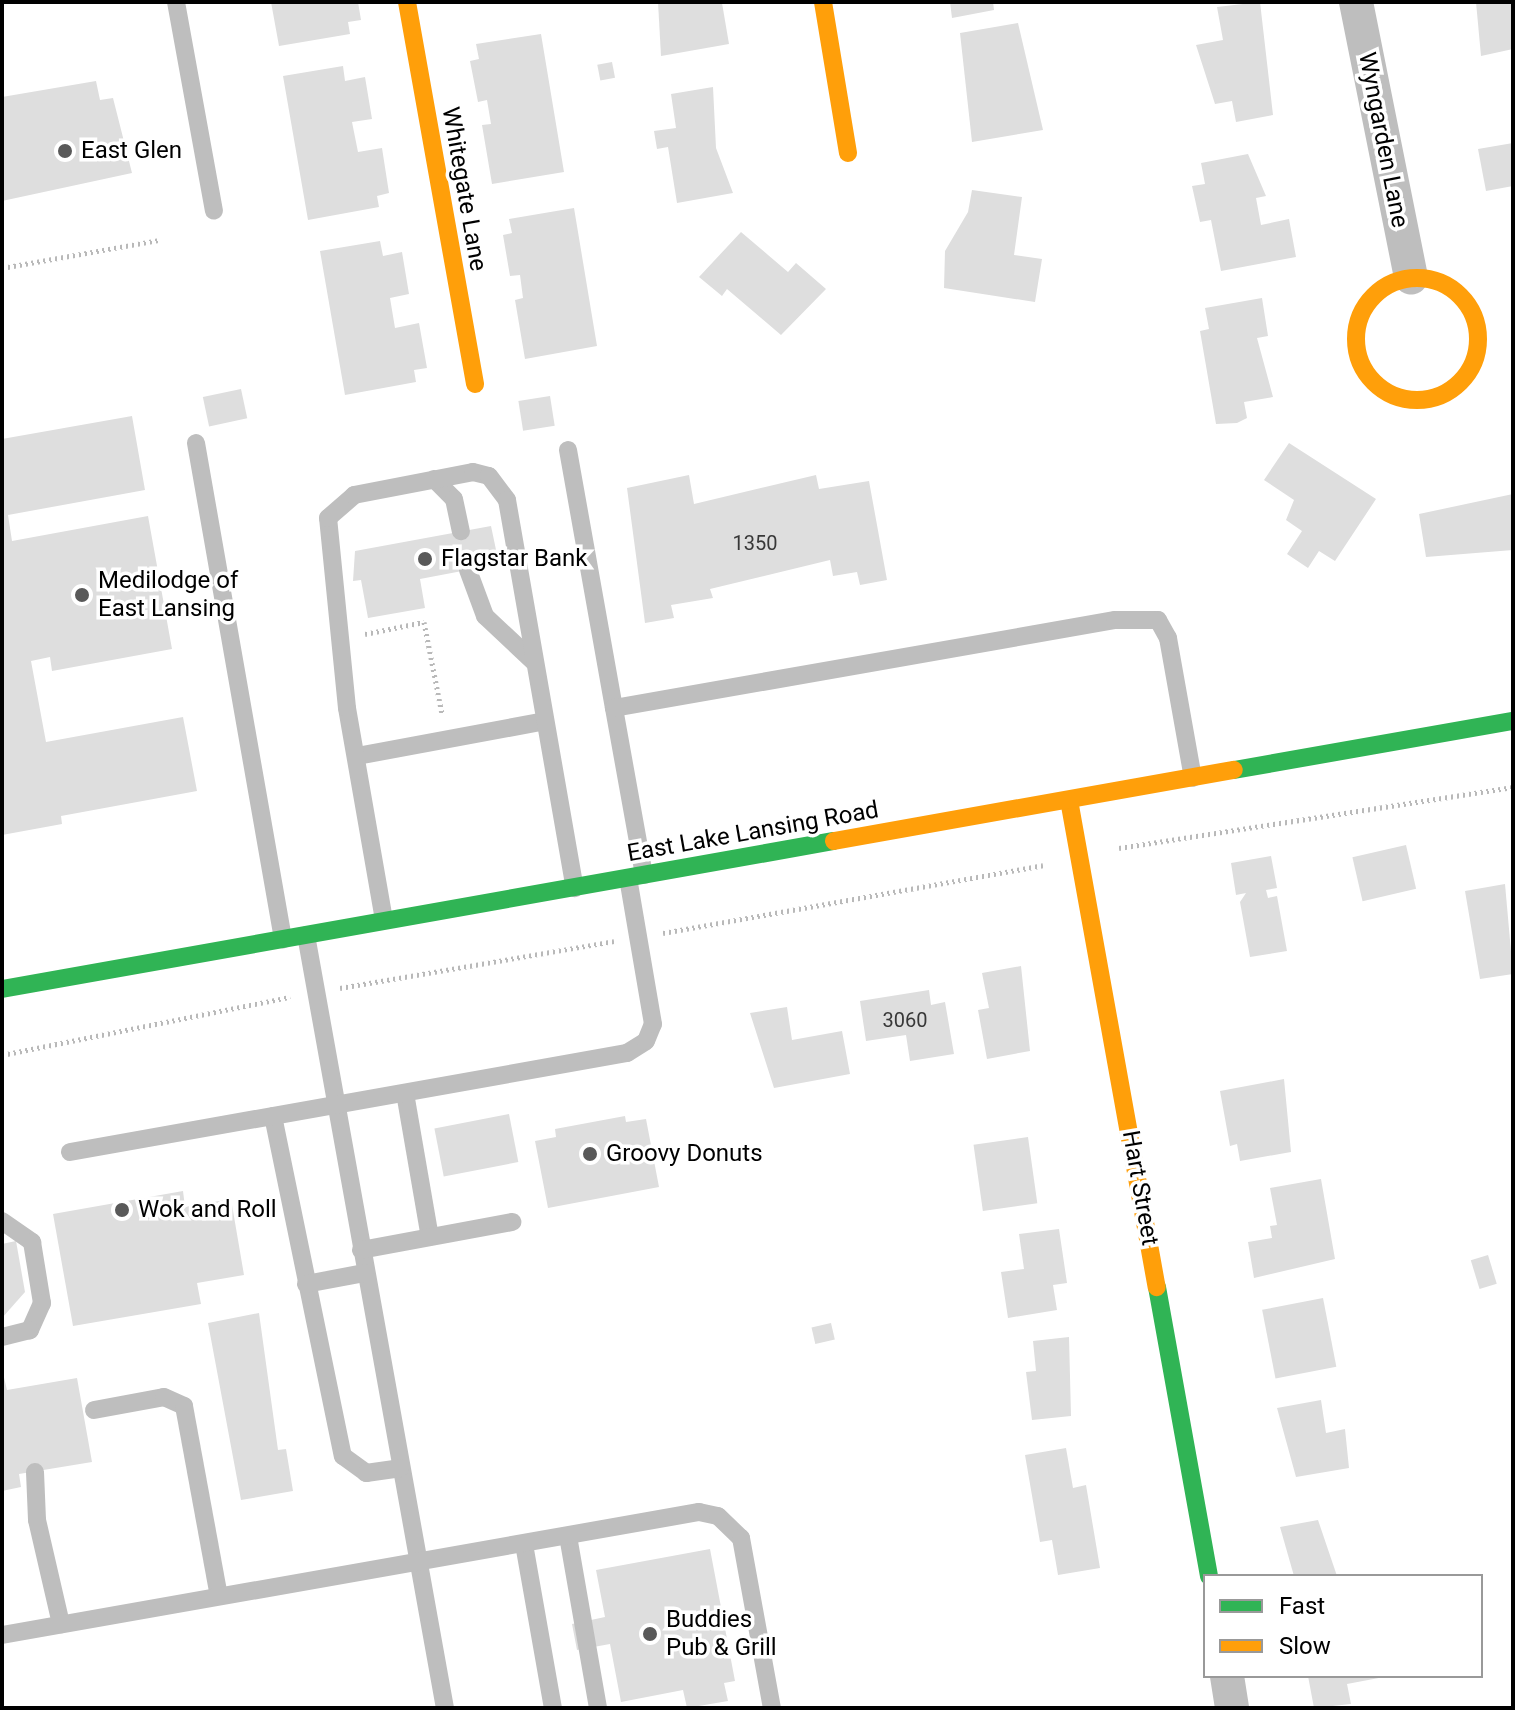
<!DOCTYPE html>
<style>
body{margin:0}
#map{position:relative;width:1515px;height:1710px;overflow:hidden;background:#fff;font-family:Roboto,sans-serif}
div>[style]{position:absolute}
.building>*{inset:0;background:#dedede;transform-origin:0 0}
.path>*{height:5px;margin-top:-2.5px;transform-origin:0;background:repeating-linear-gradient(90deg,#b9b9b9 0 2px,transparent 0 6px)}
.lane>*{height:18px;margin:-9px;padding:0 9px;transform-origin:9px;border-radius:9px;background:#bebebe}
.street>*{height:34px;margin:-17px;padding:0 17px;transform-origin:17px;border-radius:17px;background:#bebebe}
.fast>*{height:18px;margin:-9px;padding:0 9px;transform-origin:9px;border-radius:9px;background:#30b455}
.slow>*{height:18px;margin:-9px;padding:0 9px;transform-origin:9px;border-radius:9px;background:#ff9f0a}
.slow>.ring{margin:-9px;padding:0;box-sizing:content-box;background:none;border:18px solid #ff9f0a;border-radius:50%}
.dots>*{width:22px;height:22px;translate:-50% -50%;box-sizing:border-box;border:4px solid #fff;border-radius:50%}
span{translate:-50% -50%;white-space:nowrap;text-align:center;line-height:1.15;-webkit-text-stroke:7px #fff;paint-order:stroke}
.number-label{font-size:20px;color:#383838}
.number-label span{-webkit-text-stroke-width:0}
.street-label{font-size:24px;color:#000}
.poi-label{font-size:24px;color:#000}
.left{translate:0 -50%;text-align:left}
.frame{position:absolute;inset:0;border:4px solid #000;pointer-events:none}
.legend{position:absolute;left:1203px;top:1574px;width:280px;height:104px;box-sizing:border-box;background:#fff;border:2px solid #999;margin:0;padding:10px 14px;list-style:none;font-size:24px;color:#000}
.legend li{display:flex;align-items:center;gap:16px;height:40px}
.legend b{width:40px;border:2px solid #999}
</style>
<div id="map">
<div class="building">
<div style="clip-path:polygon(271px 2px,358px 2px,361px 20px,348px 22px,350px 34px,279px 46px)"></div>
<div style="clip-path:polygon(658px 2px,722px 3px,729px 44px,661px 56px)"></div>
<div style="clip-path:polygon(950px 2px,993px 2px,994px 10px,952px 18px)"></div>
<div style="clip-path:polygon(1260px 2px,1273px 115px,1236px 122px,1232px 101px,1215px 104px,1196px 45px,1223px 40px,1217px 7px)"></div>
<div style="clip-path:polygon(1476px 2px,1513px 2px,1513px 49px,1481px 56px)"></div>
<div style="clip-path:polygon(1018px 23px,1043px 130px,972px 142px,960px 33px)"></div>
<div style="clip-path:polygon(541px 34px,564px 172px,492px 184px,482px 125px,491px 124px,487px 100px,478px 102px,470px 61px,479px 59px,476px 44px)"></div>
<div style="left:612px;top:62px;width:16px;height:15px;rotate:79deg"></div>
<div style="clip-path:polygon(343px 66px,345px 81px,365px 77px,372px 119px,352px 122px,358px 152px,382px 148px,389px 193px,377px 196px,379px 207px,308px 220px,283px 76px)"></div>
<div style="clip-path:polygon(96px 81px,100px 100px,113px 98px,132px 173px,2px 201px,2px 97px)"></div>
<div style="clip-path:polygon(713px 87px,716px 148px,733px 193px,677px 203px,668px 147px,657px 149px,654px 131px,676px 128px,671px 94px)"></div>
<div style="clip-path:polygon(1513px 143px,1513px 186px,1486px 191px,1478px 149px)"></div>
<div style="clip-path:polygon(1248px 154px,1266px 196px,1256px 198px,1261px 225px,1289px 219px,1296px 257px,1221px 271px,1211px 220px,1200px 222px,1192px 186px,1205px 184px,1201px 163px)"></div>
<div style="clip-path:polygon(972px 190px,1022px 197px,1014px 255px,1042px 259px,1035px 302px,944px 288px,945px 251px,968px 212px)"></div>
<div style="clip-path:polygon(574px 208px,597px 346px,525px 359px,515px 300px,523px 298px,520px 275px,510px 276px,503px 235px,512px 233px,509px 219px)"></div>
<div style="clip-path:polygon(741px 232px,788px 272px,796px 263px,826px 289px,781px 335px,727px 289px,722px 296px,699px 277px)"></div>
<div style="clip-path:polygon(380px 241px,383px 256px,402px 252px,409px 294px,390px 298px,395px 328px,419px 323px,427px 368px,414px 370px,416px 382px,345px 395px,320px 251px)"></div>
<div style="clip-path:polygon(1262px 298px,1268px 336px,1257px 338px,1273px 397px,1244px 402px,1247px 418px,1237px 423px,1216px 424px,1200px 331px,1209px 329px,1205px 308px)"></div>
<div style="left:241px;top:389px;width:30px;height:39px;rotate:78deg"></div>
<div style="left:550px;top:396px;width:30px;height:32px;rotate:81deg"></div>
<div style="clip-path:polygon(132px 416px,145px 490px,8px 515px,12px 541px,148px 516px,172px 649px,52px 671px,50px 657px,31px 661px,46px 742px,183px 717px,197px 791px,61px 816px,62px 824px,2px 835px,2px 439px)"></div>
<div style="clip-path:polygon(1289px 443px,1376px 499px,1335px 561px,1319px 551px,1308px 568px,1287px 554px,1302px 531px,1286px 520px,1294px 500px,1264px 480px)"></div>
<div style="clip-path:polygon(689px 475px,694px 504px,816px 475px,819px 489px,869px 481px,887px 580px,860px 585px,857px 572px,833px 576px,830px 560px,710px 589px,713px 598px,671px 605px,674px 618px,645px 623px,627px 488px)"></div>
<div style="clip-path:polygon(1513px 494px,1513px 550px,1426px 557px,1419px 514px)"></div>
<div style="clip-path:polygon(491px 526px,499px 564px,420px 579px,425px 608px,368px 618px,361px 580px,353px 581px,355px 551px)"></div>
<div style="left:1406px;top:845px;width:45px;height:55px;rotate:77deg"></div>
<div style="clip-path:polygon(1271px 856px,1277px 888px,1266px 890px,1268px 898px,1277px 896px,1287px 951px,1250px 957px,1240px 902px,1246px 893px,1236px 895px,1231px 863px)"></div>
<div style="clip-path:polygon(1505px 884px,1513px 974px,1480px 979px,1465px 891px)"></div>
<div style="clip-path:polygon(1021px 966px,1030px 1051px,987px 1059px,978px 1010px,989px 1008px,982px 973px)"></div>
<div style="clip-path:polygon(929px 990px,931px 1005px,945px 1002px,954px 1054px,910px 1061px,906px 1035px,866px 1041px,860px 1001px)"></div>
<div style="clip-path:polygon(787px 1007px,792px 1040px,842px 1031px,850px 1074px,774px 1088px,750px 1013px)"></div>
<div style="clip-path:polygon(1284px 1079px,1291px 1152px,1240px 1161px,1237px 1144px,1230px 1146px,1220px 1091px)"></div>
<div style="left:509px;top:1114px;width:49px;height:76px;rotate:79deg"></div>
<div style="clip-path:polygon(625px 1116px,626px 1122px,646px 1119px,659px 1187px,548px 1208px,535px 1141px,556px 1137px,555px 1129px)"></div>
<div style="left:1028px;top:1137px;width:67px;height:55px;rotate:82deg"></div>
<div style="clip-path:polygon(1321px 1179px,1335px 1259px,1254px 1278px,1248px 1242px,1272px 1238px,1270px 1226px,1277px 1225px,1270px 1188px)"></div>
<div style="clip-path:polygon(183px 1191px,185px 1207px,231px 1199px,244px 1275px,197px 1283px,201px 1304px,73px 1326px,53px 1214px)"></div>
<div style="clip-path:polygon(1059px 1229px,1067px 1283px,1053px 1285px,1057px 1310px,1008px 1318px,1001px 1272px,1024px 1269px,1019px 1234px)"></div>
<div style="clip-path:polygon(16px 1241px,25px 1292px,2px 1318px,2px 1244px)"></div>
<div style="left:1488px;top:1255px;width:30px;height:18px;rotate:73deg"></div>
<div style="left:1323px;top:1298px;width:70px;height:62px;rotate:79deg"></div>
<div style="clip-path:polygon(259px 1313px,278px 1450px,286px 1449px,293px 1491px,241px 1500px,208px 1323px)"></div>
<div style="left:831px;top:1323px;width:17px;height:20px;rotate:77deg"></div>
<div style="clip-path:polygon(1069px 1337px,1071px 1416px,1032px 1420px,1026px 1372px,1036px 1371px,1033px 1341px)"></div>
<div style="clip-path:polygon(2px 1369px,7px 1390px,77px 1378px,92px 1462px,19px 1474px,21px 1487px,2px 1491px)"></div>
<div style="clip-path:polygon(1321px 1400px,1326px 1433px,1345px 1429px,1349px 1468px,1296px 1477px,1277px 1408px)"></div>
<div style="clip-path:polygon(1066px 1448px,1073px 1488px,1086px 1485px,1100px 1568px,1058px 1575px,1052px 1540px,1040px 1542px,1025px 1455px)"></div>
<div style="clip-path:polygon(1318px 1520px,1337px 1576px,1294px 1576px,1280px 1527px)"></div>
<div style="clip-path:polygon(710px 1549px,735px 1681px,724px 1683px,728px 1701px,687px 1708px,683px 1690px,621px 1702px,610px 1644px,577px 1650px,572px 1624px,605px 1617px,596px 1570px)"></div>
<div style="clip-path:polygon(1308px 1676px,1384px 1676px,1384px 1677px,1347px 1684px,1351px 1704px,1314px 1708px)"></div>
</div>
<div class="path">
<div style="left:2px;top:268px;width:159px;rotate:-10.1deg"></div>
<div style="left:365px;top:634px;width:60px;rotate:-11.5deg"></div>
<div style="left:424px;top:622px;width:94px;rotate:78.9deg"></div>
<div style="left:1119px;top:848px;width:399px;rotate:-8.8deg"></div>
<div style="left:663px;top:933px;width:386px;rotate:-10.1deg"></div>
<div style="left:340px;top:988px;width:278px;rotate:-9.7deg"></div>
<div style="left:2px;top:1055px;width:294px;rotate:-11.4deg"></div>
</div>
<div class="lane">
<div style="left:176px;top:2px;width:212px;rotate:79.7deg"></div>
<div style="left:196px;top:443px;width:504px;rotate:80.05deg"></div>
<div style="left:568px;top:450px;width:262px;rotate:79.9deg"></div>
<div style="left:434px;top:479px;width:28px;rotate:45deg"></div>
<div style="left:454px;top:499px;width:33px;rotate:78deg"></div>
<div style="left:468px;top:570px;width:49px;rotate:69.7deg"></div>
<div style="left:485px;top:616px;width:66px;rotate:43.2deg"></div>
<div style="left:357px;top:756px;width:191px;rotate:-10.5deg"></div>
<div style="left:644px;top:875px;width:170px;rotate:-100.2deg"></div>
<div style="left:614px;top:708px;width:509px;rotate:-9.96deg"></div>
<div style="left:1115px;top:620px;width:43px"></div>
<div style="left:1158px;top:620px;width:21px;rotate:61deg"></div>
<div style="left:1168px;top:638px;width:142px;rotate:79.9deg"></div>
<div style="left:384px;top:920px;width:215px;rotate:-99.9deg"></div>
<div style="left:347px;top:708px;width:191px;rotate:-95.7deg"></div>
<div style="left:328px;top:518px;width:35px;rotate:-41deg"></div>
<div style="left:354px;top:495px;width:121px;rotate:-10.9deg"></div>
<div style="left:473px;top:472px;width:16px;rotate:14deg"></div>
<div style="left:489px;top:476px;width:30px;rotate:53deg"></div>
<div style="left:507px;top:500px;width:394px;rotate:80.1deg"></div>
<div style="left:306px;top:935px;width:785px;rotate:79.81deg"></div>
<div style="left:405px;top:1093px;width:146px;rotate:80.2deg"></div>
<div style="left:273px;top:1116px;width:347px;rotate:78.4deg"></div>
<div style="left:343px;top:1456px;width:29px;rotate:36deg"></div>
<div style="left:366px;top:1473px;width:34px;rotate:-8deg"></div>
<div style="left:70px;top:1152px;width:566px;rotate:-10.08deg"></div>
<div style="left:627px;top:1053px;width:22px;rotate:-32deg"></div>
<div style="left:646px;top:1041px;width:18px;rotate:-68deg"></div>
<div style="left:653px;top:1024px;width:148px;rotate:-99.7deg"></div>
<div style="left:2px;top:1221px;width:37px;rotate:35deg"></div>
<div style="left:32px;top:1242px;width:62px;rotate:80.7deg"></div>
<div style="left:42px;top:1303px;width:30px;rotate:114deg"></div>
<div style="left:30px;top:1330px;width:29px;rotate:166deg"></div>
<div style="left:361px;top:1250px;width:154px;rotate:-10.5deg"></div>
<div style="left:306px;top:1284px;width:60px;rotate:-10.6deg"></div>
<div style="left:94px;top:1410px;width:71px;rotate:-10.5deg"></div>
<div style="left:164px;top:1397px;width:22px;rotate:24deg"></div>
<div style="left:184px;top:1406px;width:193px;rotate:79.6deg"></div>
<div style="left:35px;top:1472px;width:48px;rotate:87.6deg"></div>
<div style="left:37px;top:1520px;width:107px;rotate:77deg"></div>
<div style="left:568px;top:1536px;width:175px;rotate:80.1deg"></div>
<div style="left:524px;top:1544px;width:167px;rotate:80deg"></div>
<div style="left:2px;top:1635px;width:708px;rotate:-10.01deg"></div>
<div style="left:699px;top:1512px;width:19px;rotate:12deg"></div>
<div style="left:718px;top:1516px;width:32px;rotate:44deg"></div>
<div style="left:741px;top:1538px;width:173px;rotate:79.7deg"></div>
</div>
<div class="street">
<div style="left:1356px;top:2px;width:281px;rotate:78.7deg"></div>
<div style="left:1227px;top:1676px;width:32px;rotate:81deg"></div>
</div>
<div class="fast">
<div style="left:1234px;top:770px;width:283px;rotate:-10deg"></div>
<div style="left:2px;top:989px;width:845px;rotate:-10.09deg"></div>
<div style="left:1157px;top:1287px;width:294px;rotate:79.8deg"></div>
</div>
<div class="slow">
<div style="left:407px;top:2px;width:388px;rotate:79.9deg"></div>
<div style="left:823px;top:2px;width:153px;rotate:80.6deg"></div>
<div class="ring" style="left:1356px;top:278px;width:104px;height:104px"></div>
<div style="left:1069px;top:800px;width:495px;rotate:79.8deg"></div>
<div style="left:834px;top:841px;width:406px;rotate:-10.1deg"></div>
</div>
<div class="dots">
<div style="left:65px;top:151px;background:#595959"></div>
<div style="left:425px;top:559px;background:#595959"></div>
<div style="left:82px;top:595px;background:#595959"></div>
<div style="left:590px;top:1154px;background:#595959"></div>
<div style="left:122px;top:1210px;background:#595959"></div>
<div style="left:650px;top:1634px;background:#595959"></div>
</div>
<div class="number-label">
<span style="left:755px;top:543px">1350</span>
<span style="left:905px;top:1020px">3060</span>
</div>
<div class="street-label">
<span style="left:1383px;top:140px;rotate:79deg">Wyngarden Lane</span>
<span style="left:464px;top:189px;rotate:80deg">Whitegate Lane</span>
<span style="left:753px;top:832px;rotate:-10deg">East Lake Lansing Road</span>
<span style="left:1140px;top:1188px;rotate:80deg">Hart Street</span>
</div>
<div class="poi-label">
<span class="left" style="left:81px;top:151px">East Glen</span>
<span class="left" style="left:441px;top:559px">Flagstar Bank</span>
<span class="left" style="left:98px;top:595px">Medilodge of<br>East Lansing</span>
<span class="left" style="left:606px;top:1154px">Groovy Donuts</span>
<span class="left" style="left:138px;top:1210px">Wok and Roll</span>
<span class="left" style="left:666px;top:1634px">Buddies<br>Pub &amp; Grill</span>
</div>
<div class="frame"></div>
<ul class="legend">
<li><b style="height:10px;background:#30b455"></b>Fast</li>
<li><b style="height:10px;background:#ff9f0a"></b>Slow</li>
</ul>
</div>
